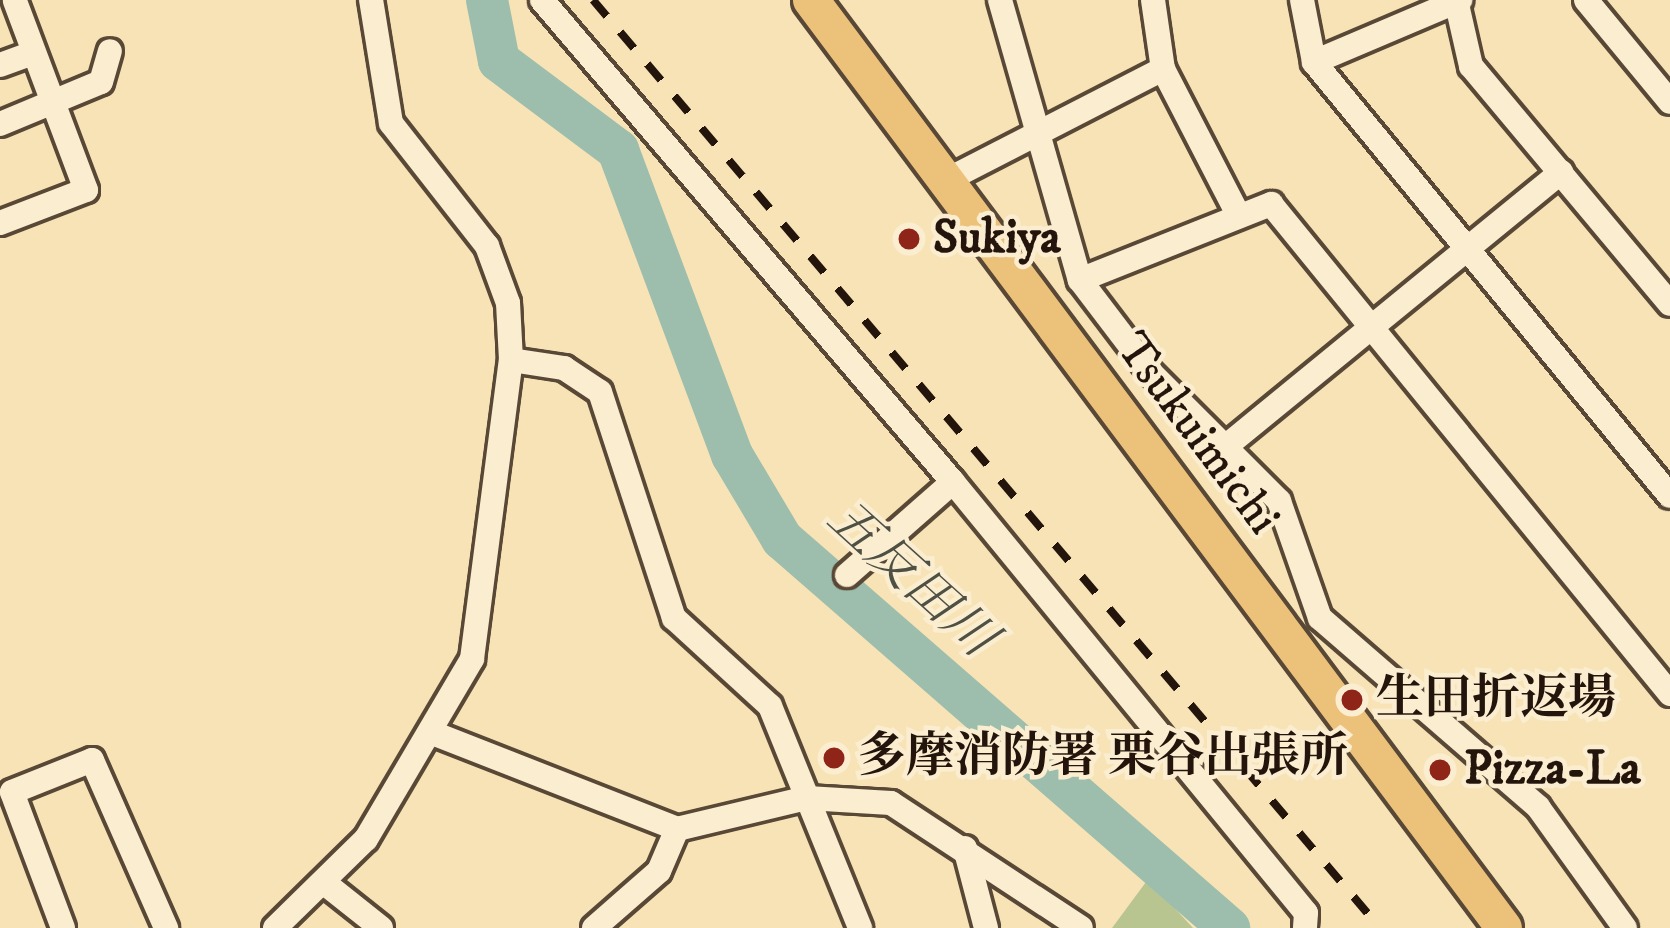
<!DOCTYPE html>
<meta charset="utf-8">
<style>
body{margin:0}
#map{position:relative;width:1670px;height:928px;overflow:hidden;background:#f7e3b6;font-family:"IM FELL DW Pica","Noto Serif JP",serif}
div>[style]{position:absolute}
.green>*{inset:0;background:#b8c591}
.river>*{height:42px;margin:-21px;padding:0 21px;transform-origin:21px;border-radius:21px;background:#9dbeac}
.roads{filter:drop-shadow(3px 0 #594836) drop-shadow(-3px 0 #594836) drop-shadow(0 3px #594836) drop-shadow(0 -3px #594836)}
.minor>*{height:24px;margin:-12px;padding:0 12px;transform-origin:12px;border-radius:12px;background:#faedd0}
.primary>*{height:36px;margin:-18px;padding:0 18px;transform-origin:18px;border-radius:18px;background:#ecc27b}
.rail>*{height:8px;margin-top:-4px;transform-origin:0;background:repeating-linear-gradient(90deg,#24150c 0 21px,transparent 0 42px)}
.dots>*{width:33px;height:33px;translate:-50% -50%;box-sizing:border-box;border:6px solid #faedd0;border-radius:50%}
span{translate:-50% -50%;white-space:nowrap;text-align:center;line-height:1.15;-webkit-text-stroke:9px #faedd0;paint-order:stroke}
.poi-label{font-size:48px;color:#24150c;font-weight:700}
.left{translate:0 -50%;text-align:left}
.street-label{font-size:48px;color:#24150c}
.water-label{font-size:51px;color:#4e5044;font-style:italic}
</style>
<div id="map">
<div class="green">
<div style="clip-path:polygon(1146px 882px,1169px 902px,1193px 928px,1112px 928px)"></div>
</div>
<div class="river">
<div style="left:487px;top:0;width:62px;rotate:78.9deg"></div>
<div style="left:499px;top:61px;width:149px;rotate:36.8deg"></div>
<div style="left:618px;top:150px;width:326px;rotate:69.5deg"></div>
<div style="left:732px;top:455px;width:98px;rotate:59.2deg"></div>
<div style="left:782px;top:539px;width:593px;rotate:41.03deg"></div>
</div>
<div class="roads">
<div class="minor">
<div style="left:542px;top:0;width:633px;rotate:49.55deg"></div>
<div style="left:953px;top:482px;width:557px;rotate:50.68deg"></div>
<div style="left:1306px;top:913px;width:15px;rotate:94deg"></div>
<div style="left:1000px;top:0;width:291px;rotate:74.1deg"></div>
<div style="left:1080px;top:280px;width:114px;rotate:52.8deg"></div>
<div style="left:1149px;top:371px;width:184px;rotate:45deg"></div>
<div style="left:1279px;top:501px;width:124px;rotate:70.7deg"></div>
<div style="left:1320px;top:618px;width:289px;rotate:40.9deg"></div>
<div style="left:1538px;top:807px;width:149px;rotate:54.3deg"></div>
<div style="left:1153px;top:0;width:70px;rotate:81.8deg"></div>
<div style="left:1163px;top:69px;width:165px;rotate:62.7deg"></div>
<div style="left:1302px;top:0;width:63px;rotate:79deg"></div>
<div style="left:1314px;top:62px;width:561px;rotate:50.64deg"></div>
<div style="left:1456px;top:0;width:68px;rotate:77.2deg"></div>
<div style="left:1471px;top:66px;width:310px;rotate:50.1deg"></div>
<div style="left:1586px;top:0;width:132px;rotate:50.5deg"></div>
<div style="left:1314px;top:62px;width:159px;rotate:-23deg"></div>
<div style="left:0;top:65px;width:35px;rotate:-20deg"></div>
<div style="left:0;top:124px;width:109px;rotate:-22.6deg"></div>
<div style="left:101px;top:82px;width:32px;rotate:-74deg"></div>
<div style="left:947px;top:180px;width:243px;rotate:-27.2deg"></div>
<div style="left:0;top:223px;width:92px;rotate:-21deg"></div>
<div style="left:86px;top:190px;width:202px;rotate:-110.6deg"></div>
<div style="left:1080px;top:280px;width:206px;rotate:-21.7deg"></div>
<div style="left:1271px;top:204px;width:632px;rotate:50.84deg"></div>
<div style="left:511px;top:360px;width:54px;rotate:8.6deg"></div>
<div style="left:564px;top:368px;width:43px;rotate:33.7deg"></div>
<div style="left:600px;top:392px;width:238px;rotate:71.9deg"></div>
<div style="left:674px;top:618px;width:130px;rotate:42.5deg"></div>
<div style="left:770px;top:706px;width:240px;rotate:67.9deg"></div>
<div style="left:1230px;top:443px;width:428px;rotate:-39.3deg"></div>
<div style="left:847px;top:575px;width:141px;rotate:-41.3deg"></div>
<div style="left:430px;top:732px;width:265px;rotate:21.4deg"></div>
<div style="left:677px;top:829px;width:134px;rotate:-13.4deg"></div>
<div style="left:807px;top:798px;width:84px;rotate:3.4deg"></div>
<div style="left:891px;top:803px;width:227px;rotate:33.3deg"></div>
<div style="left:965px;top:848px;width:83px;rotate:75.3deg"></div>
<div style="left:327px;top:885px;width:69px;rotate:38.5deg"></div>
<div style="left:63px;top:928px;width:145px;rotate:-110.6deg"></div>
<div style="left:12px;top:792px;width:86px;rotate:-21.8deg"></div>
<div style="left:92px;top:760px;width:184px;rotate:66.2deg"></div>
<div style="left:275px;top:928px;width:127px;rotate:-44.4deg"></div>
<div style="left:366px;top:839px;width:209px;rotate:-59.5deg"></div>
<div style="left:472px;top:659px;width:302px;rotate:-82.6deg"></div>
<div style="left:511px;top:360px;width:57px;rotate:-93deg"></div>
<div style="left:508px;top:303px;width:61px;rotate:-110.2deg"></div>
<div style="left:487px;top:246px;width:156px;rotate:-128deg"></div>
<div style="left:391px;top:123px;width:125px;rotate:-99.2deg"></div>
<div style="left:594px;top:928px;width:86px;rotate:-41.2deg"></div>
<div style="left:659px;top:871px;width:46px;rotate:-66.8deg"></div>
</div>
<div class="primary">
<div style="left:811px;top:0;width:1158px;rotate:53.25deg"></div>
</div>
</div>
<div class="rail">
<div style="left:593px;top:0;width:1217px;rotate:49.7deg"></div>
</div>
<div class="dots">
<div style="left:909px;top:239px;background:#8f2418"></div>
<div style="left:1352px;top:700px;background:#8f2418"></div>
<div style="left:834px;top:758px;background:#8f2418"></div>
<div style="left:1440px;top:770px;background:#8f2418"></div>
</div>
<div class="poi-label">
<span class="left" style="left:933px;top:239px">Sukiya</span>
<span class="left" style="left:1376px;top:700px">生田折返場</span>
<span class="left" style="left:858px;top:758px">多摩消防署 栗谷出張所</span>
<span class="left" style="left:1464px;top:770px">Pizza-La</span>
</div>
<div class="street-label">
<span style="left:1197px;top:434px;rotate:53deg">Tsukuimichi</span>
</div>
<div class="water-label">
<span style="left:911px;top:579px;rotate:42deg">五反田川</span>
</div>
</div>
